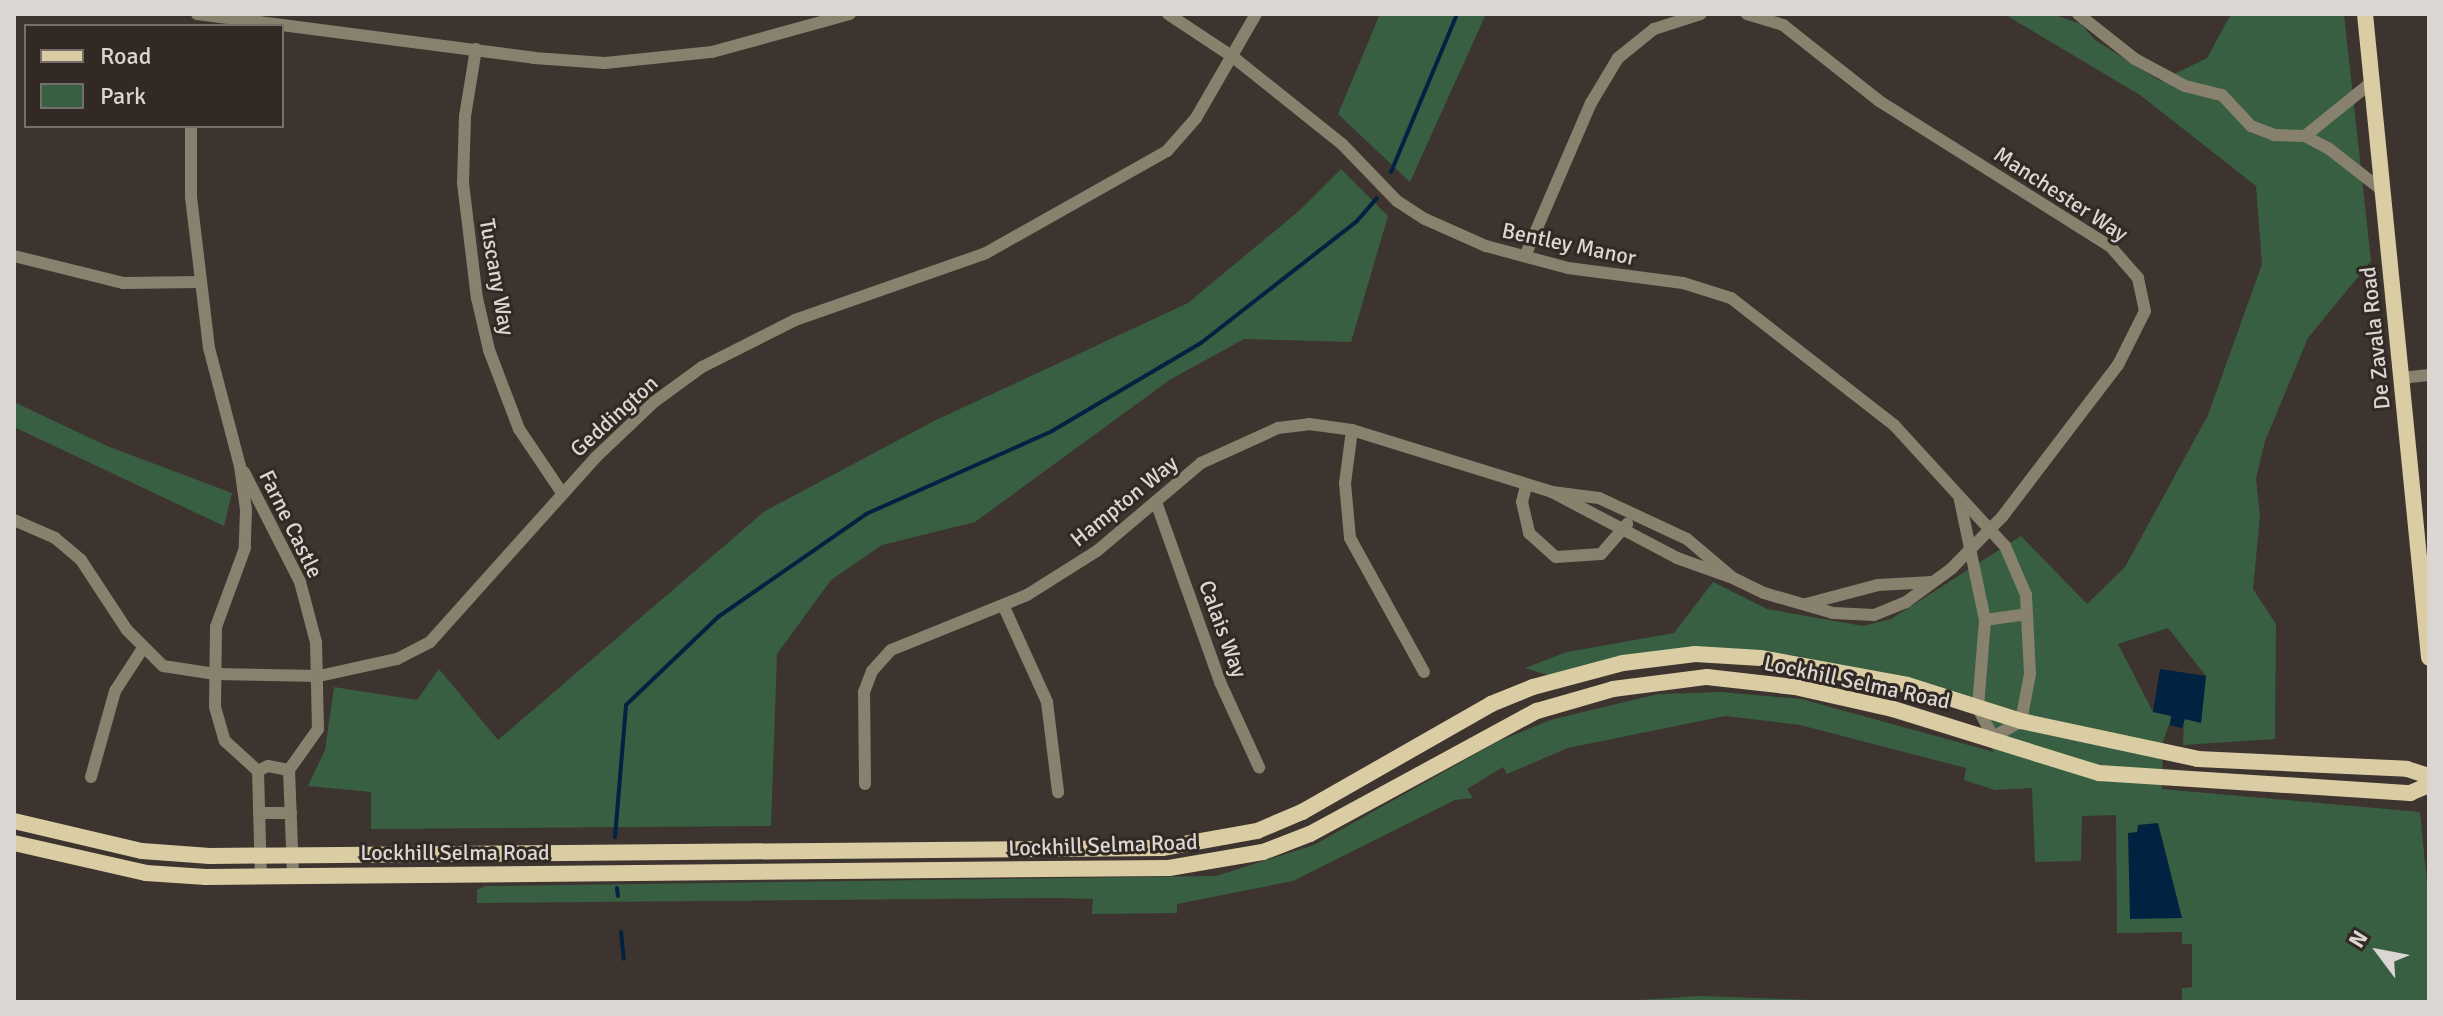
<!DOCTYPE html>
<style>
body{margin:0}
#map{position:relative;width:2443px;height:1016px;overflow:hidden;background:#3d332f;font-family:Signika,sans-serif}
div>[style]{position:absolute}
.green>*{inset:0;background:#395f42}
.water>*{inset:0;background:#012240}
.stream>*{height:4px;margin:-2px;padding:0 2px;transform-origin:2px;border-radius:2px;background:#012240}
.minor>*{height:12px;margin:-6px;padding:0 6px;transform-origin:6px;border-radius:6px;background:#87816d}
.major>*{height:16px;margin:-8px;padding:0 8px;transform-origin:8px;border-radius:8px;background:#dacda3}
span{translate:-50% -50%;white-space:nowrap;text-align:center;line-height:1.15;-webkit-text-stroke:6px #322925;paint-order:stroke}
.street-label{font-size:22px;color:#dcd6d3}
.frame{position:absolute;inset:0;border:16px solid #dcd6d3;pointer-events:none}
.legend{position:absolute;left:24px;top:24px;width:260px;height:104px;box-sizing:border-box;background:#322925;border:2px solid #766e6b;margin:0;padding:10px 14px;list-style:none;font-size:24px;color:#dcd6d3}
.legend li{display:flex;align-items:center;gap:16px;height:40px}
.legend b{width:40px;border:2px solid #766e6b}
.north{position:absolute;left:2339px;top:912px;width:80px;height:80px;-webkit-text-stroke:6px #322925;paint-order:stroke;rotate:302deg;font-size:22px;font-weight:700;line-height:32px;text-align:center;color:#dcd6d3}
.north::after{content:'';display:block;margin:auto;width:28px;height:36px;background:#dcd6d3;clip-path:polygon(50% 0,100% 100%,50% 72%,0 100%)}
</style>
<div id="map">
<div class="green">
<div style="clip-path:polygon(1380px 14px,1486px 14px,1410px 182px,1338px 114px)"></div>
<div style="clip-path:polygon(2004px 14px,2052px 14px,2081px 24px,2095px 40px,2160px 81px,2207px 58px,2231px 14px,2344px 14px,2371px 261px,2308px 338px,2265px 441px,2256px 479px,2260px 516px,2253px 589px,2276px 624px,2275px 739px,2183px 745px,2184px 719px,2201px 722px,2206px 676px,2168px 628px,2118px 644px,2153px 712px,2172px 716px,2163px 742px,2162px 789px,2420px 812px,2429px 903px,2429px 1002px,1608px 1002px,1699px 996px,1871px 1002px,2182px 1002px,2182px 988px,2192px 987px,2192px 944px,2182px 944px,2182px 932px,2117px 933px,2116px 815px,2082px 816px,2081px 861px,2035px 862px,2032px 788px,1995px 790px,1964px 780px,1966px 768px,1800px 725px,1725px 716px,1568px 748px,1507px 774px,1503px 767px,1467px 789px,1473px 798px,1455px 800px,1293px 881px,1177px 904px,1177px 913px,1092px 914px,1093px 899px,1058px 898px,477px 903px,477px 890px,485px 886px,1216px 876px,1314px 845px,1497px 742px,1550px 720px,1658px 694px,1721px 692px,1801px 699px,1994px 752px,1964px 695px,1797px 656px,1734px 650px,1548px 675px,1525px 668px,1567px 652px,1674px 633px,1713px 582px,1767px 609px,1863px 626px,1891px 619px,2021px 536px,2087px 604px,2125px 567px,2208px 415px,2262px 264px,2256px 186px,2140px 95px)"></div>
<div style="clip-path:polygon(1341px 169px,1388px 216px,1351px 342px,1244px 339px,1171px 379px,975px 522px,882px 545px,831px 580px,777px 654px,771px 826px,371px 829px,371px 792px,308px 786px,325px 750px,334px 687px,417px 700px,439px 669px,498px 740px,765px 511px,934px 421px,1188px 303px,1300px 210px)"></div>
<div style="clip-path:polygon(14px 402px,107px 446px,232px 493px,224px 526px,14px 427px)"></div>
</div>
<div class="water">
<div style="clip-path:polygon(2160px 669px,2206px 676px,2201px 723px,2185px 719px,2182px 728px,2170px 725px,2171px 716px,2153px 712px)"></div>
<div style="clip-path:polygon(2158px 823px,2182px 918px,2130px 919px,2128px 833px,2137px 832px,2138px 825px)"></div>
</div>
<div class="stream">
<div style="left:1391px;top:172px;width:171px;rotate:-67.3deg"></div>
<div style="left:615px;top:837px;width:132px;rotate:-85.2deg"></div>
<div style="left:626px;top:705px;width:127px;rotate:-43.7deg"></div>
<div style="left:718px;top:617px;width:180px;rotate:-34.8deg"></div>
<div style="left:866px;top:514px;width:204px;rotate:-24deg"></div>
<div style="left:1052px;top:431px;width:173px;rotate:-30.6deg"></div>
<div style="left:1201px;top:343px;width:198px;rotate:-38deg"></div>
<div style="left:1357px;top:221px;width:30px;rotate:-49deg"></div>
<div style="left:617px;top:888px;width:8px;rotate:83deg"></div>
<div style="left:621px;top:932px;width:27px;rotate:84deg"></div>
</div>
<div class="minor">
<div style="left:197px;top:14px;width:340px;rotate:7.4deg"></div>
<div style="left:534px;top:58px;width:71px;rotate:4deg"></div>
<div style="left:605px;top:63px;width:108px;rotate:-5.9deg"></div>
<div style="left:712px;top:52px;width:143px;rotate:-15.4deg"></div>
<div style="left:1168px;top:14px;width:78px;rotate:33.5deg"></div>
<div style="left:1233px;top:57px;width:139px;rotate:38.6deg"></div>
<div style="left:1342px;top:144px;width:79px;rotate:46deg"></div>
<div style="left:1397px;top:201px;width:33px;rotate:33deg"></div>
<div style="left:1425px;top:219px;width:67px;rotate:23.9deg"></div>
<div style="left:1486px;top:246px;width:85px;rotate:15deg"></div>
<div style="left:1568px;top:268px;width:116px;rotate:7.4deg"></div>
<div style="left:1683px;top:283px;width:50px;rotate:17.4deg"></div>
<div style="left:1731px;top:298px;width:207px;rotate:37.9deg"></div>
<div style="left:1894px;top:425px;width:164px;rotate:47.5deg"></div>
<div style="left:2005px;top:546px;width:53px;rotate:66.8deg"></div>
<div style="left:2026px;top:595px;width:79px;rotate:87.1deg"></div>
<div style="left:2030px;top:674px;width:48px;rotate:100.8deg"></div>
<div style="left:2021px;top:721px;width:32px;rotate:150deg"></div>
<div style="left:1993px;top:737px;width:34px;rotate:-117deg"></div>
<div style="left:1978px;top:707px;width:87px;rotate:-85.4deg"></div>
<div style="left:1985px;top:620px;width:123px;rotate:-101.8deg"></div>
<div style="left:2078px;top:14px;width:73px;rotate:38.3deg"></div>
<div style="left:2135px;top:59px;width:57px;rotate:28.4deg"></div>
<div style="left:2185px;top:86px;width:38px;rotate:14deg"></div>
<div style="left:2222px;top:95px;width:42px;rotate:46.9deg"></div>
<div style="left:2251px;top:126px;width:25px;rotate:21deg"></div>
<div style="left:2274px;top:135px;width:31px;rotate:2deg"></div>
<div style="left:2305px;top:136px;width:26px;rotate:28deg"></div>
<div style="left:2328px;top:148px;width:70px;rotate:38deg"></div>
<div style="left:476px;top:49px;width:68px;rotate:99.3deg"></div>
<div style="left:465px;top:116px;width:67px;rotate:91.7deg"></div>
<div style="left:463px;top:183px;width:116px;rotate:83.1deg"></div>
<div style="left:477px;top:298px;width:53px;rotate:77deg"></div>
<div style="left:489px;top:350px;width:85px;rotate:69.2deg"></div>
<div style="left:519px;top:429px;width:77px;rotate:56.1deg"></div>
<div style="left:191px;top:126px;width:71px;rotate:90deg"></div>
<div style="left:191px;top:197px;width:152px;rotate:83.2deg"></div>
<div style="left:209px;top:348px;width:122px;rotate:75.3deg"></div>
<div style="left:240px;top:466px;width:44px;rotate:82.2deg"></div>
<div style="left:246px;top:510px;width:38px;rotate:92deg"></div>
<div style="left:245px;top:548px;width:84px;rotate:110.2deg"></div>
<div style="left:216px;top:627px;width:80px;rotate:90.7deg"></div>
<div style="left:215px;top:707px;width:35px;rotate:74deg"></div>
<div style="left:225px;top:741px;width:45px;rotate:42.3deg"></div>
<div style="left:258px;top:771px;width:106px;rotate:88.4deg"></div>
<div style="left:2305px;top:136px;width:86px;rotate:-38.9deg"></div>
<div style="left:14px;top:256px;width:112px;rotate:13.9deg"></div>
<div style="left:123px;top:283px;width:77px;rotate:-0.7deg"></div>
<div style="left:1525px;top:256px;width:167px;rotate:-66.7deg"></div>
<div style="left:1591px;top:103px;width:52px;rotate:-59deg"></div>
<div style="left:1618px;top:58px;width:46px;rotate:-38.9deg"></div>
<div style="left:1654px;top:29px;width:49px;rotate:-17.7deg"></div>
<div style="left:2401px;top:378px;width:28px;rotate:-6deg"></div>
<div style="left:1352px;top:430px;width:53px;rotate:97.5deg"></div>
<div style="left:1345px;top:483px;width:55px;rotate:84.8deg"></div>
<div style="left:1350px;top:538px;width:153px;rotate:61.1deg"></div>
<div style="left:244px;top:472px;width:123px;rotate:63deg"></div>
<div style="left:300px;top:582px;width:62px;rotate:75.1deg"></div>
<div style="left:316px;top:642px;width:87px;rotate:88.7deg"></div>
<div style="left:318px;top:729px;width:50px;rotate:125.3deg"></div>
<div style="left:289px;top:770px;width:106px;rotate:87.8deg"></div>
<div style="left:1526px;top:486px;width:16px;rotate:104deg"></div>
<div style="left:1522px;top:502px;width:32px;rotate:77deg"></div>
<div style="left:1529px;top:533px;width:36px;rotate:42deg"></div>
<div style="left:1556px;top:557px;width:45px;rotate:-3.8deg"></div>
<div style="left:1601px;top:554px;width:40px;rotate:-49deg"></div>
<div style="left:1552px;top:492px;width:47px;rotate:7.3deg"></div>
<div style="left:1599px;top:498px;width:97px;rotate:25deg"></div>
<div style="left:1687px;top:539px;width:60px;rotate:40.3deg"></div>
<div style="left:1733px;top:578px;width:34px;rotate:26deg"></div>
<div style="left:1764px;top:593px;width:72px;rotate:16.2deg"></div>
<div style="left:1833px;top:613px;width:41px;rotate:2.8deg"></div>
<div style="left:1874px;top:615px;width:35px;rotate:-22deg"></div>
<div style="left:1906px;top:602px;width:56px;rotate:-36.3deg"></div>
<div style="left:1951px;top:569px;width:73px;rotate:-45.6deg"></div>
<div style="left:2002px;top:517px;width:191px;rotate:-52.7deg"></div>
<div style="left:2118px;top:365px;width:60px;rotate:-63.4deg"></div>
<div style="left:2145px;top:311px;width:34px;rotate:-102deg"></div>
<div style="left:2138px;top:278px;width:41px;rotate:-131.1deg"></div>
<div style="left:2111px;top:247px;width:275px;rotate:-147.8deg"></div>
<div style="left:1878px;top:100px;width:121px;rotate:-141.7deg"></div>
<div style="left:1783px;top:25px;width:38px;rotate:-163deg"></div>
<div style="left:1156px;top:502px;width:191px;rotate:70.4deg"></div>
<div style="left:1220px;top:682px;width:94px;rotate:65.4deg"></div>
<div style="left:14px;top:520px;width:45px;rotate:23.7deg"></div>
<div style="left:55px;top:538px;width:34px;rotate:40deg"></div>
<div style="left:81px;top:560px;width:84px;rotate:56.7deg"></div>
<div style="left:127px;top:630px;width:51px;rotate:45deg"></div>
<div style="left:163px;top:666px;width:53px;rotate:8.7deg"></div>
<div style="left:215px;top:674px;width:104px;rotate:1.1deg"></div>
<div style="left:319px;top:676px;width:80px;rotate:-12.3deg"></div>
<div style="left:397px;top:659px;width:37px;rotate:-27deg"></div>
<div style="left:430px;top:642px;width:247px;rotate:-48.1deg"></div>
<div style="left:595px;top:458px;width:81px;rotate:-43.5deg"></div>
<div style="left:654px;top:402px;width:59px;rotate:-36.1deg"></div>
<div style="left:702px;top:367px;width:104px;rotate:-26.8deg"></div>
<div style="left:795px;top:320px;width:202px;rotate:-19.3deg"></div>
<div style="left:986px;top:253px;width:208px;rotate:-29.4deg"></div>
<div style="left:1167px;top:151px;width:44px;rotate:-48.7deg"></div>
<div style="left:1196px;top:118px;width:120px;rotate:-60deg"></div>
<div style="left:1806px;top:604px;width:74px;rotate:-14.8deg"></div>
<div style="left:1878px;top:585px;width:54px;rotate:-3.2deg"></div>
<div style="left:1004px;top:607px;width:104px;rotate:65.6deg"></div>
<div style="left:1047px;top:702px;width:91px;rotate:83deg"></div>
<div style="left:1985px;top:620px;width:42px;rotate:-8.1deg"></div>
<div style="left:258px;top:771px;width:11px;rotate:-27deg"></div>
<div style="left:268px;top:766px;width:21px;rotate:11deg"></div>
<div style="left:91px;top:777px;width:89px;rotate:-74.4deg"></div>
<div style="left:115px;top:691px;width:51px;rotate:-56.9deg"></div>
<div style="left:865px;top:784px;width:92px;rotate:-90.6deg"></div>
<div style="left:864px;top:692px;width:22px;rotate:-69deg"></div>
<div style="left:872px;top:671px;width:28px;rotate:-48deg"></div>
<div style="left:891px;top:650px;width:147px;rotate:-22deg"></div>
<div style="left:1027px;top:595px;width:83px;rotate:-32.2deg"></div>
<div style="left:1097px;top:551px;width:136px;rotate:-40.2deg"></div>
<div style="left:1201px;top:463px;width:85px;rotate:-24.4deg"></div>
<div style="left:1278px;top:428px;width:31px;rotate:-7deg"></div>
<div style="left:1309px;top:424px;width:43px;rotate:7.9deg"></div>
<div style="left:1352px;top:430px;width:209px;rotate:17.2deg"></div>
<div style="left:1552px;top:492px;width:141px;rotate:27.8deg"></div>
<div style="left:1677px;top:558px;width:56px;rotate:19.7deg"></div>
<div style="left:259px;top:813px;width:32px"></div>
</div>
<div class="major">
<div style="left:2365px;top:14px;width:647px;rotate:84.32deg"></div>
<div style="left:14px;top:821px;width:131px;rotate:13.2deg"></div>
<div style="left:142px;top:851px;width:68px;rotate:4.2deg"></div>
<div style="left:210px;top:856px;width:952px;rotate:-0.48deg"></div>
<div style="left:1162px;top:848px;width:97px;rotate:-10.1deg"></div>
<div style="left:1257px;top:831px;width:49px;rotate:-22.9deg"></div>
<div style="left:1302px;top:812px;width:218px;rotate:-29.7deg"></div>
<div style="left:1491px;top:704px;width:45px;rotate:-22deg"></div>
<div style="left:1533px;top:687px;width:93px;rotate:-14.9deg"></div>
<div style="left:1623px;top:663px;width:73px;rotate:-7.1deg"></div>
<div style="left:1695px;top:654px;width:66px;rotate:3.5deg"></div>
<div style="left:1761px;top:658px;width:149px;rotate:10.4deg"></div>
<div style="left:1908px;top:685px;width:119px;rotate:17.7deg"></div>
<div style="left:2021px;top:721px;width:181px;rotate:12.1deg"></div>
<div style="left:2198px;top:759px;width:209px;rotate:2.7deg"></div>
<div style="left:2407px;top:769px;width:23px;rotate:18deg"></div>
<div style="left:14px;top:843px;width:135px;rotate:12.8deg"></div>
<div style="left:146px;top:873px;width:60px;rotate:3.8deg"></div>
<div style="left:206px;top:877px;width:963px;rotate:-0.54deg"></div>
<div style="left:1169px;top:868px;width:95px;rotate:-9.7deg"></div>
<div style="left:1263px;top:852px;width:50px;rotate:-21deg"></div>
<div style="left:1310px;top:834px;width:258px;rotate:-28.5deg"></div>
<div style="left:1537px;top:711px;width:79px;rotate:-16.1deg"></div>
<div style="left:1613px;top:689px;width:95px;rotate:-7.3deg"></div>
<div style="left:1707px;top:677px;width:89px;rotate:6.5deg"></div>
<div style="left:1795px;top:687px;width:100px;rotate:12.7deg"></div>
<div style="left:1893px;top:709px;width:216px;rotate:17.3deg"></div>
<div style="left:2099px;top:773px;width:312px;rotate:3.7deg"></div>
<div style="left:2410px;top:793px;width:21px;rotate:-23deg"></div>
</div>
<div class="street-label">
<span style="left:2061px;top:194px;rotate:33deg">Manchester Way</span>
<span style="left:1569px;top:244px;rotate:12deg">Bentley Manor</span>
<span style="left:497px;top:277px;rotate:80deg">Tuscany Way</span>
<span style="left:2375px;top:338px;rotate:-96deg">De Zavala Road</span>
<span style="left:614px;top:416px;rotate:-42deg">Geddington</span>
<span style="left:1124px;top:501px;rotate:-39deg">Hampton Way</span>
<span style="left:291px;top:524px;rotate:64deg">Farne Castle</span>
<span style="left:1223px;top:629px;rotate:70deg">Calais Way</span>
<span style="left:1857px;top:682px;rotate:12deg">Lockhill Selma Road</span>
<span style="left:1103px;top:845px;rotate:-2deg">Lockhill Selma Road</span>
<span style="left:455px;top:853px">Lockhill Selma Road</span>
</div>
<div class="frame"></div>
<ul class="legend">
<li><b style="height:10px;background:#dacda3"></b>Road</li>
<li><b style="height:22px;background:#395f42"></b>Park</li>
</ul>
<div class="north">N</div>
</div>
